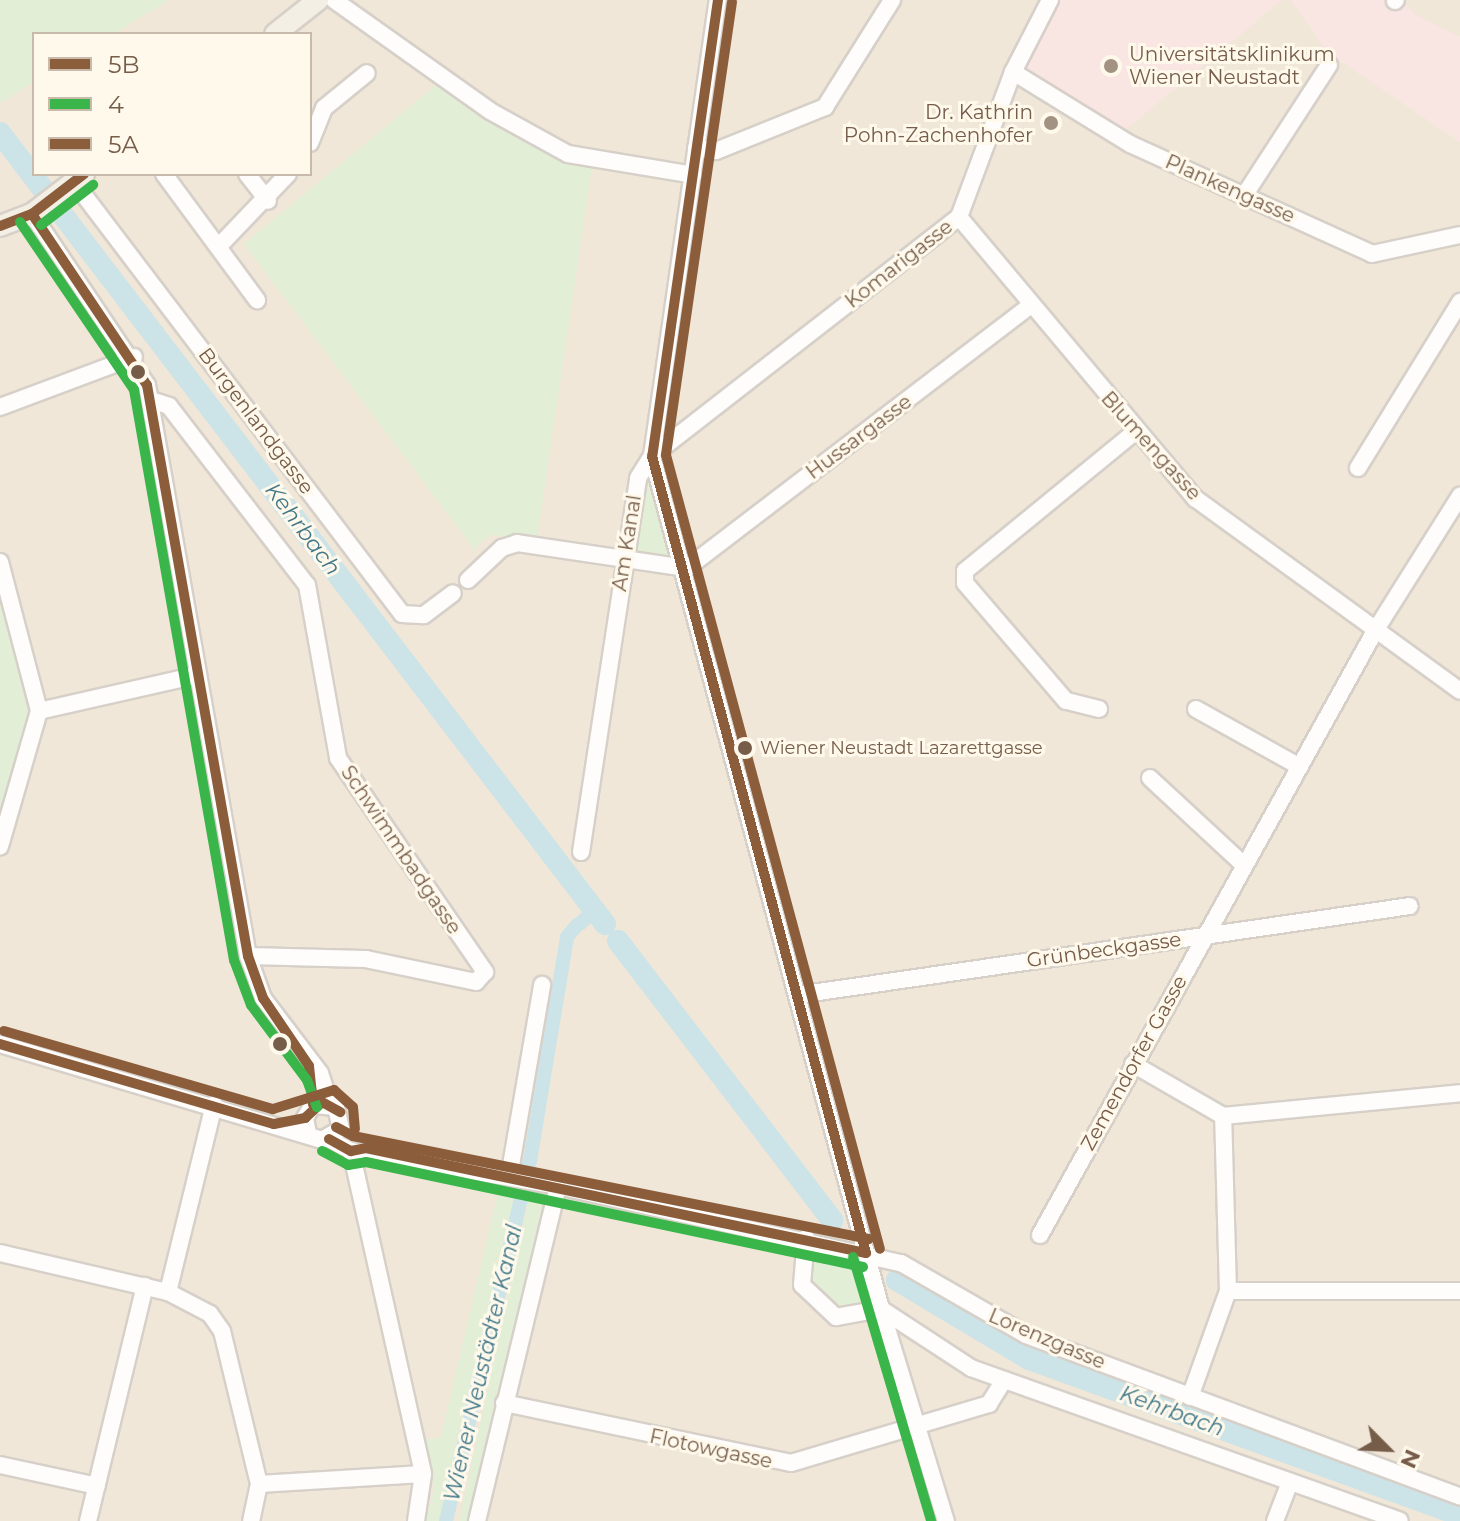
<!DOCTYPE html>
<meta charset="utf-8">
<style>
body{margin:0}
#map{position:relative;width:1460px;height:1521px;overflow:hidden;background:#f7f3eb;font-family:Montserrat,sans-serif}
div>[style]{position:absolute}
.residential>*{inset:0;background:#f0e7d8}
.medical>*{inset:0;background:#f9e5e2}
.green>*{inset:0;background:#e2efd6}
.canal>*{height:14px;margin:-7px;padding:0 7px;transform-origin:7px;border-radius:7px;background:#cce3e8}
.river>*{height:22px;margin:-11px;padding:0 11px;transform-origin:11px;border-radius:11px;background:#cce3e8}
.roads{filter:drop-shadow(2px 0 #d6d0c9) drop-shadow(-2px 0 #d6d0c9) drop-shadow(0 2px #d6d0c9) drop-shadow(0 -2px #d6d0c9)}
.minor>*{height:16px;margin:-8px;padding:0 8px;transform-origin:8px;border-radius:8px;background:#fefdfc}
.major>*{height:20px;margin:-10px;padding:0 10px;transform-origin:10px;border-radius:10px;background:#f3efe5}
.bus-1>*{height:10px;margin:-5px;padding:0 5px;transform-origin:5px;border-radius:5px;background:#8b5d3b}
.bus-2>*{height:10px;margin:-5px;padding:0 5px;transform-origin:5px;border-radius:5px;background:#39b54a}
.bus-3>*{height:10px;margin:-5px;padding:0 5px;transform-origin:5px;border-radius:5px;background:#8b5d3b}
.dots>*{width:22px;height:22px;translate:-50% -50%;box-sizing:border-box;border:4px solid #fff9ec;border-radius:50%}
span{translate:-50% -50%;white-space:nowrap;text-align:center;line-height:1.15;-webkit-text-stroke:6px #fff9ec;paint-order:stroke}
.bus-label{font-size:18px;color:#765d4a}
.left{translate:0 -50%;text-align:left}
.poi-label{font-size:20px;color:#765d4a}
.right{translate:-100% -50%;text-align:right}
.street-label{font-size:20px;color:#765d4a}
.water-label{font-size:22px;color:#43798a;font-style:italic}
.legend{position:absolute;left:32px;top:32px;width:280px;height:144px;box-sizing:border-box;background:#fff9ec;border:2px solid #c8bbab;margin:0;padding:10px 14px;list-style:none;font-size:24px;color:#765d4a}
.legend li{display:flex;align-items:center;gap:16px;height:40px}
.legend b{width:40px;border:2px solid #c8bbab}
.north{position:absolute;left:1348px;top:1409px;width:80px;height:80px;-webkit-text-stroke:6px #fff9ec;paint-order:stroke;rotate:114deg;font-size:22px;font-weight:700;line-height:32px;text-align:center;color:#765d4a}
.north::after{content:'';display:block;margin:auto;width:28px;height:36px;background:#765d4a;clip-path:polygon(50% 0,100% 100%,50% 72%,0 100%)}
</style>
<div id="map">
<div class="residential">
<div style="clip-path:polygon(169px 0,1460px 0,1460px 1521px,0 1521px,0 103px,34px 82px,34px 174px,310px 174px,310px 34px,113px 34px)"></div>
</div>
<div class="medical">
<div style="clip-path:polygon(1060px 0,1282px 0,1123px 132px,1021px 73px)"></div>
<div style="clip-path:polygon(1291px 0,1403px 0,1414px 14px,1460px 37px,1460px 142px,1328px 53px)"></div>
</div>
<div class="green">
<div style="clip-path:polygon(0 0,169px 0,113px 34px,34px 34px,34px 82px,0 103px)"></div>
<div style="clip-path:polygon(437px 84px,485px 118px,592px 167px,537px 539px,490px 535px,474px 549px,244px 244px)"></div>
<div style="clip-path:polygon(649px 476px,675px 559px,634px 555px)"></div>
<div style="clip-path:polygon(0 593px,35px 724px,0 824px)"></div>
<div style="clip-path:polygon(499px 1188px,516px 1193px,439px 1521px,426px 1521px,434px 1489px,423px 1440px,441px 1437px)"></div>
<div style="clip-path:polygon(530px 1194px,546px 1202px,471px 1521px,459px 1521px)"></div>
<div style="clip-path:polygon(808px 1250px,854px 1259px,871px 1306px,841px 1313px,807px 1282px)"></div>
</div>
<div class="canal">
<div style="left:581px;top:923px;width:18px;rotate:-45deg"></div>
<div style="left:446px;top:1521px;width:370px;rotate:-76.9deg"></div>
<div style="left:530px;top:1161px;width:227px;rotate:-80.6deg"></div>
<div style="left:567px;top:937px;width:16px;rotate:-50deg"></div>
</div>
<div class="river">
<div style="left:0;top:133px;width:996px;rotate:52.59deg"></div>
<div style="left:618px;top:941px;width:352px;rotate:52.5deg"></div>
<div style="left:897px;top:1280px;width:154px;rotate:30.9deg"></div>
<div style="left:1029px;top:1359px;width:458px;rotate:19.9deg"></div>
</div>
<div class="roads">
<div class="minor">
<div style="left:334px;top:0;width:191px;rotate:35.4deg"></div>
<div style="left:490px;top:111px;width:89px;rotate:28.9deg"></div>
<div style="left:568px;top:154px;width:127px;rotate:9.5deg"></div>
<div style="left:1395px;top:1px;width:1px;rotate:-45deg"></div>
<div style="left:1013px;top:72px;width:137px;rotate:31.6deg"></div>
<div style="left:1130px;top:144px;width:266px;rotate:24.4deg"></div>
<div style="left:1372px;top:254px;width:90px;rotate:-12.2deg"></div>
<div style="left:310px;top:143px;width:38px;rotate:-68deg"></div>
<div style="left:324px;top:108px;width:55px;rotate:-39.1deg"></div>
<div style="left:696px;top:148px;width:20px;rotate:9deg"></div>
<div style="left:716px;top:151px;width:118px;rotate:-22deg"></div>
<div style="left:825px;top:107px;width:126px;rotate:-57.9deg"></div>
<div style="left:164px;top:174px;width:157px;rotate:53.6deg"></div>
<div style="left:247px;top:174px;width:34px;rotate:52deg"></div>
<div style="left:74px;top:182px;width:542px;rotate:52.79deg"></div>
<div style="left:402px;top:614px;width:22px;rotate:3deg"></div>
<div style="left:424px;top:615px;width:36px;rotate:-37deg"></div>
<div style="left:1244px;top:196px;width:156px;rotate:-57deg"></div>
<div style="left:32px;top:214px;width:206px;rotate:56.1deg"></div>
<div style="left:147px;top:385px;width:580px;rotate:79.97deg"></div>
<div style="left:248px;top:956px;width:45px;rotate:70.3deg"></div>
<div style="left:263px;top:998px;width:94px;rotate:52.8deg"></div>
<div style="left:320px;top:1073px;width:32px;rotate:72deg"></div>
<div style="left:959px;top:217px;width:368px;rotate:50deg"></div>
<div style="left:1196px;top:499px;width:326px;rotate:36deg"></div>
<div style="left:221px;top:244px;width:97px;rotate:-46.3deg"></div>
<div style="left:151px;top:400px;width:19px;rotate:18deg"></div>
<div style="left:169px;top:406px;width:226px;rotate:52.4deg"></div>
<div style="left:307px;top:585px;width:176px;rotate:79.8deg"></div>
<div style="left:338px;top:758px;width:260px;rotate:55.5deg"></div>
<div style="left:485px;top:972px;width:13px;rotate:132deg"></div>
<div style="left:476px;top:982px;width:112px;rotate:-168.2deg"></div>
<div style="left:366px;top:959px;width:118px;rotate:-178.5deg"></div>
<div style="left:0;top:407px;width:143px;rotate:-20.5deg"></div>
<div style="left:652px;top:456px;width:883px;rotate:74.97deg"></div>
<div style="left:881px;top:1309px;width:222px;rotate:73deg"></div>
<div style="left:652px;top:456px;width:389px;rotate:-37.9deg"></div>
<div style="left:959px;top:217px;width:155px;rotate:-69.6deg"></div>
<div style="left:1013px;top:72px;width:81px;rotate:-62.8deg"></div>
<div style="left:1358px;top:468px;width:195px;rotate:-58.4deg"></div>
<div style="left:0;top:562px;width:154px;rotate:75.3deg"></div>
<div style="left:39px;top:711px;width:141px;rotate:106.1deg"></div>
<div style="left:468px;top:580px;width:47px;rotate:-43.3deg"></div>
<div style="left:502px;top:548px;width:16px;rotate:-18deg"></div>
<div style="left:517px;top:543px;width:172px;rotate:8.4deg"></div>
<div style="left:687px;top:568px;width:432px;rotate:-37.4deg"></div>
<div style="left:1099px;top:709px;width:34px;rotate:-166deg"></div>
<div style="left:1066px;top:701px;width:155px;rotate:-130.6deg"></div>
<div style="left:965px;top:583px;width:12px;rotate:-90deg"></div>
<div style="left:965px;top:571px;width:220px;rotate:-39.3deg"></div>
<div style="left:1196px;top:709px;width:119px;rotate:29.1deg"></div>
<div style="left:39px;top:711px;width:162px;rotate:-12.8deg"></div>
<div style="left:1150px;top:778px;width:127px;rotate:42.8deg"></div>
<div style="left:581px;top:852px;width:378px;rotate:-81.3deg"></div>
<div style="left:638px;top:478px;width:26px;rotate:-58deg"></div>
<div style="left:652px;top:456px;width:461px;rotate:-81.8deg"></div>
<div style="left:798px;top:995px;width:618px;rotate:-8.27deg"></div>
<div style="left:0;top:1044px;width:336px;rotate:16.6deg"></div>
<div style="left:322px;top:1140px;width:22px;rotate:-30deg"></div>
<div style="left:341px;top:1129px;width:23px;rotate:-103deg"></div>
<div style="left:336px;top:1107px;width:23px;rotate:-175deg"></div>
<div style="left:313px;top:1105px;width:15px;rotate:122deg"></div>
<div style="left:305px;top:1118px;width:15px;rotate:79deg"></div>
<div style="left:1133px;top:1064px;width:104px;rotate:30deg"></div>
<div style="left:1223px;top:1116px;width:238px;rotate:-5.5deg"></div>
<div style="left:329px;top:1139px;width:25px;rotate:29deg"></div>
<div style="left:351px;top:1151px;width:210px;rotate:9.6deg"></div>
<div style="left:558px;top:1186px;width:352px;rotate:12.7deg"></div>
<div style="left:901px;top:1263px;width:144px;rotate:29.9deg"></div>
<div style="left:1026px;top:1335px;width:463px;rotate:20.4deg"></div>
<div style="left:351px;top:1151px;width:331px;rotate:77.4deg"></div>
<div style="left:423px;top:1474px;width:48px;rotate:98.5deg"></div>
<div style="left:509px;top:1177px;width:195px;rotate:-80.2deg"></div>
<div style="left:1040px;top:1235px;width:691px;rotate:-60.99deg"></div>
<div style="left:1375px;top:631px;width:160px;rotate:-57.8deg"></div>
<div style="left:806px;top:1238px;width:47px;rotate:94.9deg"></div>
<div style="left:802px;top:1285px;width:47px;rotate:43.3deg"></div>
<div style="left:836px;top:1317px;width:46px;rotate:-10.1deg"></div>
<div style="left:881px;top:1309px;width:108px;rotate:33.2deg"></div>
<div style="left:971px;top:1368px;width:455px;rotate:19.6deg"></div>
<div style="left:0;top:1253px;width:172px;rotate:13.1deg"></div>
<div style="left:168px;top:1292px;width:47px;rotate:27.6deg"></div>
<div style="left:210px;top:1314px;width:21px;rotate:55deg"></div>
<div style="left:222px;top:1331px;width:157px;rotate:76.4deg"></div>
<div style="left:259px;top:1484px;width:38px;rotate:102deg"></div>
<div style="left:1228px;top:1291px;width:232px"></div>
<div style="left:168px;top:1292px;width:193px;rotate:-76.2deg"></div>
<div style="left:1190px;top:1397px;width:113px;rotate:-70.3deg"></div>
<div style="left:1228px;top:1291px;width:175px;rotate:-91.6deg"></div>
<div style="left:504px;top:1403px;width:293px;rotate:11.8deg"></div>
<div style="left:791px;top:1463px;width:207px;rotate:-16.6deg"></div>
<div style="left:989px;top:1404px;width:28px;rotate:-58deg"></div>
<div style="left:0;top:1465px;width:99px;rotate:12.2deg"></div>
<div style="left:259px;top:1484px;width:164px;rotate:-3.5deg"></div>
<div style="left:88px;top:1521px;width:242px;rotate:-76.4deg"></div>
<div style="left:477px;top:1521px;width:345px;rotate:-76.4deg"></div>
<div style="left:1275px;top:1521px;width:42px;rotate:-69deg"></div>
</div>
<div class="major">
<div style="left:275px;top:34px;width:55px;rotate:-38.3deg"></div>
<div style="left:0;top:226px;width:34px;rotate:-21deg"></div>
<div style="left:32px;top:214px;width:66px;rotate:-37.6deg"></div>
</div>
</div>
<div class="bus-1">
<div style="left:718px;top:0;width:461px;rotate:98.2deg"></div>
<div style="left:652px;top:456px;width:825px;rotate:74.97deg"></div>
<div style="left:32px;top:214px;width:206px;rotate:56.1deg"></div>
<div style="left:147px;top:385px;width:580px;rotate:79.97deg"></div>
<div style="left:248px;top:956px;width:45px;rotate:70.3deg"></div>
<div style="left:263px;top:998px;width:82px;rotate:55.9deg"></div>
<div style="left:309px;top:1066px;width:39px;rotate:84deg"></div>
<div style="left:0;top:226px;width:34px;rotate:-21deg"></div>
<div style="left:32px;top:214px;width:66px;rotate:-37.6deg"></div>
<div style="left:0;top:1044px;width:285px;rotate:16.3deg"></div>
<div style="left:274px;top:1124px;width:32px;rotate:-11deg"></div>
<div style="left:305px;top:1118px;width:23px;rotate:-43deg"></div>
<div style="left:322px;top:1102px;width:21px;rotate:29deg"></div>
<div style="left:329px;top:1139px;width:25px;rotate:29deg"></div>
<div style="left:351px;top:1151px;width:15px;rotate:-11deg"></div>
<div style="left:366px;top:1148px;width:511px;rotate:11.86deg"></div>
</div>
<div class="bus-2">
<div style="left:20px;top:222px;width:203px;rotate:55.8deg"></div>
<div style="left:134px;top:390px;width:579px;rotate:80.05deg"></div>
<div style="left:234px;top:960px;width:48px;rotate:69.3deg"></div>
<div style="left:251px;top:1005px;width:94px;rotate:53.3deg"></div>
<div style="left:307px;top:1080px;width:29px;rotate:70deg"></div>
<div style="left:41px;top:225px;width:66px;rotate:-37.6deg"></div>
<div style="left:322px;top:1151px;width:30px;rotate:28deg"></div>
<div style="left:348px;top:1165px;width:18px;rotate:-9deg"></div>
<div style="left:366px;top:1162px;width:508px;rotate:11.93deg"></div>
<div style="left:853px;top:1257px;width:275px;rotate:73.5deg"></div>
</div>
<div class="bus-3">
<div style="left:732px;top:2px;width:458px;rotate:98.3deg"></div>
<div style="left:666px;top:455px;width:822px;rotate:74.92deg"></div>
<div style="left:4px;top:1031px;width:280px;rotate:16.2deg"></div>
<div style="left:273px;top:1109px;width:64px;rotate:-17.3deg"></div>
<div style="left:334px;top:1090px;width:25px;rotate:42deg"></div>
<div style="left:353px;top:1107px;width:22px;rotate:85deg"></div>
<div style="left:336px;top:1127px;width:19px;rotate:28deg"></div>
<div style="left:353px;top:1136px;width:526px;rotate:11.29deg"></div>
</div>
<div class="dots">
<div style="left:1111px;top:66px;background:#a39282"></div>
<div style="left:1051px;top:123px;background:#a39282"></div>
<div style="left:138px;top:372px;background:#765d4a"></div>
<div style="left:745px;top:748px;background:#765d4a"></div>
<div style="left:280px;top:1044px;background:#765d4a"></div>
</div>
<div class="bus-label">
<span class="left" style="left:760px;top:748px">Wiener Neustadt Lazarettgasse</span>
</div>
<div class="poi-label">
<span class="left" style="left:1129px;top:66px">Universitätsklinikum<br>Wiener Neustadt</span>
<span class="right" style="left:1033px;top:124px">Dr. Kathrin<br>Pohn-Zachenhofer</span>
</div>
<div class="street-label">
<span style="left:1230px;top:189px;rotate:24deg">Plankengasse</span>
<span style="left:899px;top:264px;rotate:-38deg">Komarigasse</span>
<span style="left:256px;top:421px;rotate:53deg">Burgenlandgasse</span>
<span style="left:859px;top:437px;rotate:-37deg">Hussargasse</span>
<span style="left:1151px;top:446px;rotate:48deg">Blumengasse</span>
<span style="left:627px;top:543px;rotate:-81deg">Am Kanal</span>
<span style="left:401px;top:850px;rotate:56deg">Schwimmbadgasse</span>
<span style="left:1104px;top:950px;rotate:-8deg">Grünbeckgasse</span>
<span style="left:1134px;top:1063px;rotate:-61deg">Zemendorfer Gasse</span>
<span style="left:1047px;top:1339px;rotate:23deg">Lorenzgasse</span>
<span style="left:711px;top:1449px;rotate:12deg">Flotowgasse</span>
</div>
<div class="water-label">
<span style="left:303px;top:529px;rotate:53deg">Kehrbach</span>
<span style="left:483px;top:1363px;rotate:-77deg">Wiener Neustädter Kanal</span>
<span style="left:1172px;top:1411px;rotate:20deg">Kehrbach</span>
</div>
<ul class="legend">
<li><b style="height:10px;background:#8b5d3b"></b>5B</li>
<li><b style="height:10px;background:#39b54a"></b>4</li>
<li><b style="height:10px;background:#8b5d3b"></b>5A</li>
</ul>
<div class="north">N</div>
</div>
